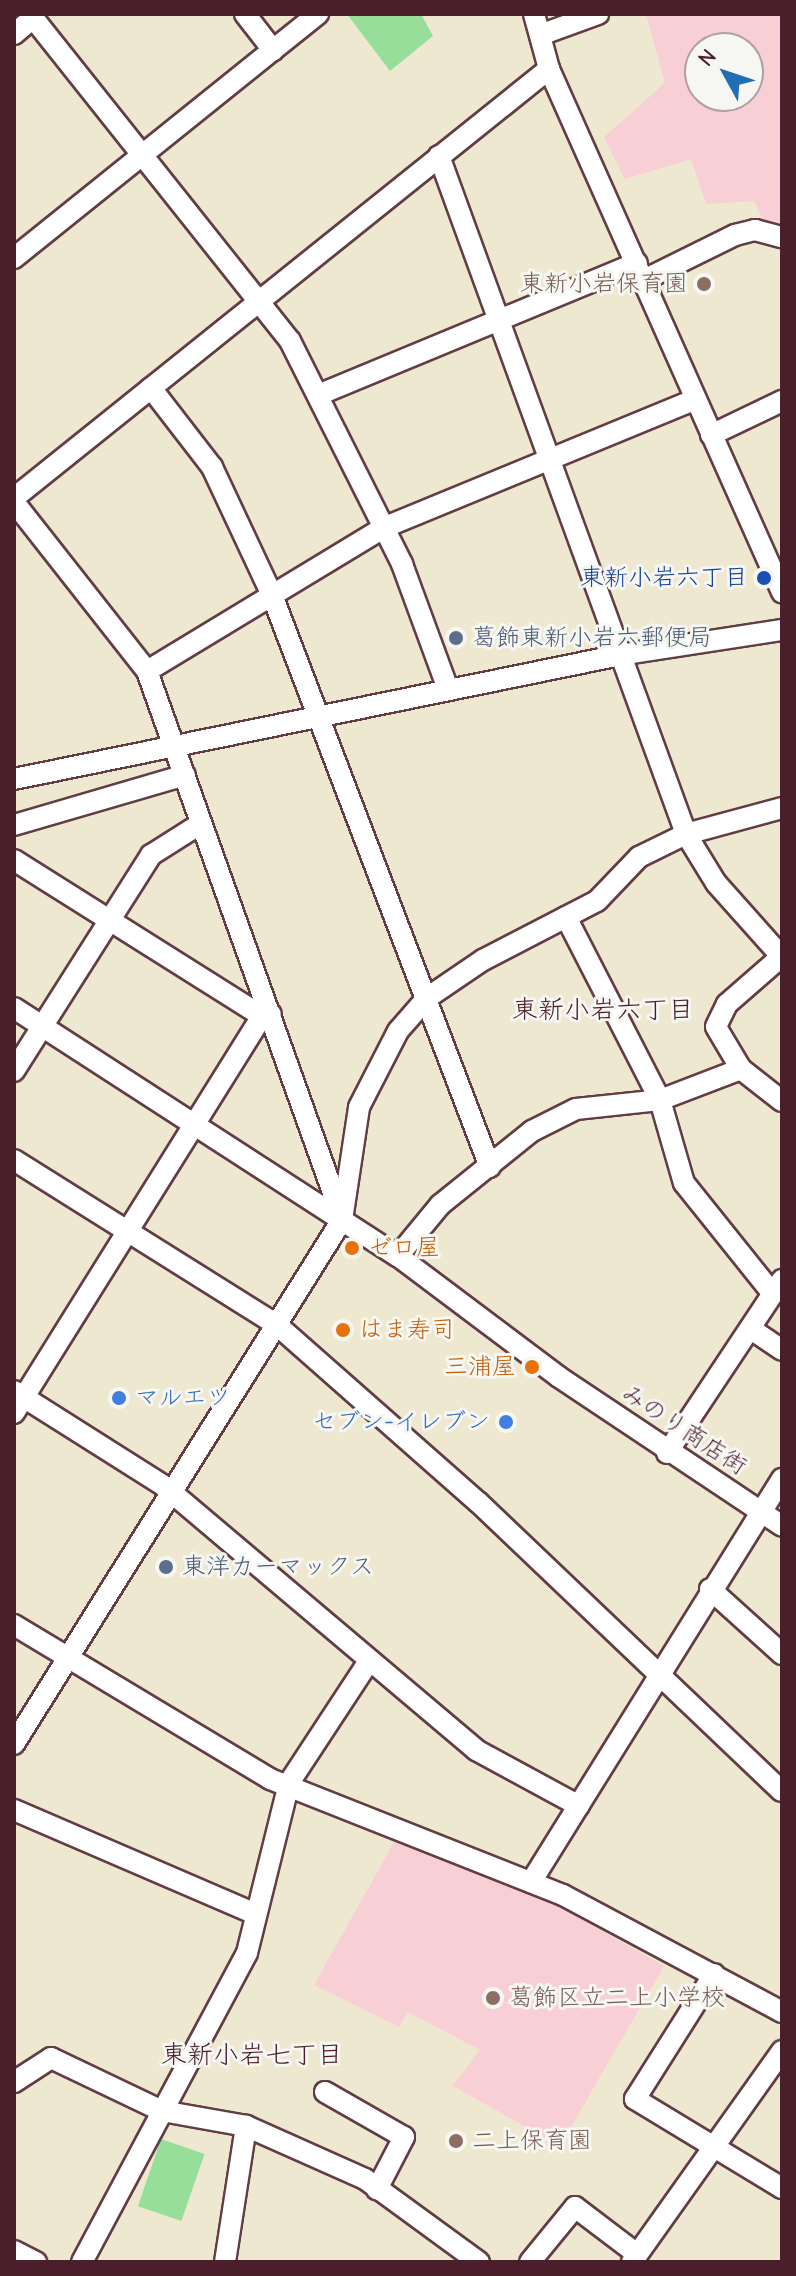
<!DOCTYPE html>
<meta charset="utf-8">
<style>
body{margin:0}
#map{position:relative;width:796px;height:2276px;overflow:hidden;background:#ede8cf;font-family:"Comic Neue","Klee One",sans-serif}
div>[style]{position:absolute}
.built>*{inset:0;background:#f7cfd4}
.green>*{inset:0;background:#96de99;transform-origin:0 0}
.roads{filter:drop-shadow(2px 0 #623d44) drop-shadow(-2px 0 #623d44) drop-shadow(0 2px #623d44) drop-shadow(0 -2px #623d44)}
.minor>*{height:20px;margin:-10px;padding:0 10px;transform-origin:10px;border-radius:10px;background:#fff}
.dots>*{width:22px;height:22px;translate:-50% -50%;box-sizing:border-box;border:4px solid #f6f6f2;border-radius:50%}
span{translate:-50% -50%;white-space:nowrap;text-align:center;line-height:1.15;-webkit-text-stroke:6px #f6f6f2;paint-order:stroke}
.education-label{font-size:24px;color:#785e54}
.right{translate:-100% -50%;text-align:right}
.left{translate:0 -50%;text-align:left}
.transit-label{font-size:24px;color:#164399}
.service-label{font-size:24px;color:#4e5e75}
.food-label{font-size:24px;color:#c56008}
.shop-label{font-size:24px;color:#366cbe}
.street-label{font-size:24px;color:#4a1f2b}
.neighbourhood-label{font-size:26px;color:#4a1f2b}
.frame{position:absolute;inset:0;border:16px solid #4a1f2b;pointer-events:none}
.north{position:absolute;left:684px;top:32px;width:80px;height:80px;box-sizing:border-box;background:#f6f6f2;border:2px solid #b1a0a2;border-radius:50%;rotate:310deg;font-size:22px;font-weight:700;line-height:32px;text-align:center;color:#4a1f2b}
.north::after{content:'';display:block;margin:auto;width:28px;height:36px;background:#1f6fb2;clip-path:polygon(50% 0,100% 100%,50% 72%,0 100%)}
</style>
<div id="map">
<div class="built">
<div style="clip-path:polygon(evenodd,646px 14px,782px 14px,782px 229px,764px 222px,754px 201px,706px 204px,691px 159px,625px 179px,604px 137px,665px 83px,646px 14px,700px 48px,748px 48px,748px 96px,700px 96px,700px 48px)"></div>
<div style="clip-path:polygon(397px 1837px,540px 1896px,664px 1966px,560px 2146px,453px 2086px,480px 2050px,408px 2012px,399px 2027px,314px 1985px)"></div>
</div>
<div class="green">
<div style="clip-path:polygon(347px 14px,421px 14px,433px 36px,390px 71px)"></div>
<div style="left:161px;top:2139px;width:46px;height:71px;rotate:19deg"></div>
</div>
<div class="roads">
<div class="minor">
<div style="left:30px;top:14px;width:418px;rotate:51.5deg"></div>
<div style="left:290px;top:341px;width:250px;rotate:63.3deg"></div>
<div style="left:402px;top:564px;width:133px;rotate:69.8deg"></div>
<div style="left:245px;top:14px;width:46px;rotate:52.1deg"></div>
<div style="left:273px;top:50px;width:58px;rotate:-38.7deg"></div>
<div style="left:534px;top:14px;width:57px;rotate:74.7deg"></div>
<div style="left:549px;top:69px;width:573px;rotate:65.99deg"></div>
<div style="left:14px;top:34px;width:25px;rotate:-40deg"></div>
<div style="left:540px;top:35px;width:62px;rotate:-19.9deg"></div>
<div style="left:439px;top:156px;width:722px;rotate:69.98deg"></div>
<div style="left:686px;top:834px;width:57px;rotate:58.5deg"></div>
<div style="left:716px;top:883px;width:98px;rotate:48.3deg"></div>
<div style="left:14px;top:258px;width:332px;rotate:-38.8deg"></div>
<div style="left:644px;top:280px;width:102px;rotate:-26.3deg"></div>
<div style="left:735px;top:235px;width:21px;rotate:-14deg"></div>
<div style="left:755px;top:230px;width:28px;rotate:15deg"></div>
<div style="left:151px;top:388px;width:100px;rotate:52.3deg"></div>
<div style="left:212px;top:467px;width:141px;rotate:64.9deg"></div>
<div style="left:272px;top:595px;width:612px;rotate:69.14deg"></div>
<div style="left:318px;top:395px;width:345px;rotate:-22.5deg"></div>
<div style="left:711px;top:435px;width:79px;rotate:-25.6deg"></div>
<div style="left:14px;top:498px;width:686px;rotate:-38.73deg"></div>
<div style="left:14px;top:502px;width:215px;rotate:51.8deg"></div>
<div style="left:147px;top:671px;width:574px;rotate:70.37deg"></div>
<div style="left:147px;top:671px;width:276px;rotate:-31.2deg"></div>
<div style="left:383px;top:528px;width:336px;rotate:-22.4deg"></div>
<div style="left:14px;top:779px;width:624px;rotate:-11.56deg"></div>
<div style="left:625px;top:654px;width:159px;rotate:-8.7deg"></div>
<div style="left:14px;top:825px;width:178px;rotate:-16.3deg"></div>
<div style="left:14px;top:860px;width:293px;rotate:32.2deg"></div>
<div style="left:262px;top:1016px;width:9px;rotate:-13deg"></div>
<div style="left:566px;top:917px;width:206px;rotate:62.8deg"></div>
<div style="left:660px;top:1100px;width:86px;rotate:73.9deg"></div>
<div style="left:684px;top:1183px;width:142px;rotate:51.3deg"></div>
<div style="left:782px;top:956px;width:73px;rotate:138.9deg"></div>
<div style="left:727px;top:1004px;width:25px;rotate:116deg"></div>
<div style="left:716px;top:1027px;width:49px;rotate:59.2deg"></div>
<div style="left:741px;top:1069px;width:52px;rotate:38deg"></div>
<div style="left:14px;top:1008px;width:457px;rotate:32.9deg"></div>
<div style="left:398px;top:1256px;width:201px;rotate:36.9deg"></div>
<div style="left:559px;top:1377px;width:268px;rotate:33.7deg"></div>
<div style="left:14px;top:1071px;width:256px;rotate:-57.6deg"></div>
<div style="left:151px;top:855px;width:58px;rotate:-32.3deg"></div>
<div style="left:14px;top:1160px;width:310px;rotate:32.1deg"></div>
<div style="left:277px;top:1325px;width:268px;rotate:41.4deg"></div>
<div style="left:478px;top:1502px;width:419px;rotate:43.6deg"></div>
<div style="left:398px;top:1256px;width:66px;rotate:-50.5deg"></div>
<div style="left:440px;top:1205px;width:118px;rotate:-38.8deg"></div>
<div style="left:532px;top:1131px;width:49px;rotate:-26.6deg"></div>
<div style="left:576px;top:1109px;width:84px;rotate:-6.1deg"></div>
<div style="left:660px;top:1100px;width:87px;rotate:-20.9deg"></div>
<div style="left:751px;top:1329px;width:37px;rotate:34deg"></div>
<div style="left:14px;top:1391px;width:178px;rotate:32.3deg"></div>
<div style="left:164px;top:1486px;width:409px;rotate:40.2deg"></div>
<div style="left:476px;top:1750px;width:117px;rotate:28.5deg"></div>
<div style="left:14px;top:1413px;width:468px;rotate:-58deg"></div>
<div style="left:667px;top:1453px;width:208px;rotate:-56.4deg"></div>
<div style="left:710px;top:1589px;width:97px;rotate:42.1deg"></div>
<div style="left:14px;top:1625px;width:299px;rotate:31deg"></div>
<div style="left:270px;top:1779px;width:315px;rotate:21.6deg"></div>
<div style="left:563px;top:1895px;width:248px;rotate:28.1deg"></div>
<div style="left:14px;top:1744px;width:618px;rotate:-57.96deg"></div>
<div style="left:342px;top:1220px;width:114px;rotate:-81.4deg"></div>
<div style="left:359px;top:1107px;width:85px;rotate:-62.8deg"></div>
<div style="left:398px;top:1031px;width:44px;rotate:-48.7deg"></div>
<div style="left:427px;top:998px;width:68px;rotate:-34.2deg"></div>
<div style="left:483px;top:960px;width:128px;rotate:-27.4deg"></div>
<div style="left:597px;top:901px;width:61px;rotate:-46.3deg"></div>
<div style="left:639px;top:857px;width:52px;rotate:-26.1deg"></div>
<div style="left:686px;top:834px;width:99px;rotate:-15.2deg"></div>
<div style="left:14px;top:1810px;width:260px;rotate:23.3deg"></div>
<div style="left:531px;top:1882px;width:475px;rotate:-58.1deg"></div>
<div style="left:714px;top:1974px;width:148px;rotate:122.3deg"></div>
<div style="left:635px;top:2099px;width:172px;rotate:31.2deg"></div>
<div style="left:14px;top:2082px;width:44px;rotate:-33deg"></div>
<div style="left:51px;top:2058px;width:123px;rotate:25.5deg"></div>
<div style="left:162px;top:2111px;width:85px;rotate:10.1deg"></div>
<div style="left:246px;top:2126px;width:130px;rotate:24deg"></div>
<div style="left:365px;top:2179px;width:141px;rotate:36.1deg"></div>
<div style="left:325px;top:2092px;width:91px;rotate:29.7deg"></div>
<div style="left:404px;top:2137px;width:59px;rotate:117.4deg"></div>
<div style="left:14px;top:2251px;width:25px;rotate:27deg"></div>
<div style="left:82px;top:2262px;width:350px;rotate:-61.9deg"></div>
<div style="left:247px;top:1953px;width:175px;rotate:-76.1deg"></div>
<div style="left:289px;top:1783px;width:146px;rotate:-56.7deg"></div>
<div style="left:225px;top:2262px;width:138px;rotate:-81.2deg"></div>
<div style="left:530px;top:2262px;width:71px;rotate:-50.7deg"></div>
<div style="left:575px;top:2207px;width:78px;rotate:37.2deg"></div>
<div style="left:632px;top:2262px;width:259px;rotate:-54.6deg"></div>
</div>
</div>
<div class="dots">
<div style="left:704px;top:284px;background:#8d6e63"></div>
<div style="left:764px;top:578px;background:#1a4fb4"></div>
<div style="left:456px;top:638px;background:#5c6f8a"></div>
<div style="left:352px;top:1248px;background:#e8710a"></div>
<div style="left:343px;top:1330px;background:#e8710a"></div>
<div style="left:532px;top:1367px;background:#e8710a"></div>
<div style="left:119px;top:1398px;background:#3f7fe0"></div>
<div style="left:506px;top:1422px;background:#3f7fe0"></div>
<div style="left:166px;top:1567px;background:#5c6f8a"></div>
<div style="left:493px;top:1998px;background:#8d6e63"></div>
<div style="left:456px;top:2141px;background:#8d6e63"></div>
</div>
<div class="education-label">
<span class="right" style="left:688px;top:284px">東新小岩保育園</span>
<span class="left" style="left:509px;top:1998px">葛飾区立二上小学校</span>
<span class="left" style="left:472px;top:2141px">二上保育園</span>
</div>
<div class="transit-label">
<span class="right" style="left:748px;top:578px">東新小岩六丁目</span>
</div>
<div class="service-label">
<span class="left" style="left:472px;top:638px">葛飾東新小岩六郵便局</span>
<span class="left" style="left:182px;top:1567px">東洋カーマックス</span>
</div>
<div class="food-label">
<span class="left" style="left:368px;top:1248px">ゼロ屋</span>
<span class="left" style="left:359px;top:1330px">はま寿司</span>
<span class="right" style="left:516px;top:1367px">三浦屋</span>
</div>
<div class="shop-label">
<span class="left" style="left:135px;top:1398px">マルエツ</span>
<span class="right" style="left:490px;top:1422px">セブン-イレブン</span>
</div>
<div class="street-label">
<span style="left:684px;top:1430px;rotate:33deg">みのり商店街</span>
</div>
<div class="neighbourhood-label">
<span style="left:603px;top:1011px">東新小岩六丁目</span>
<span style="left:252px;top:2056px">東新小岩七丁目</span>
</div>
<div class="frame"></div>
<div class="north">N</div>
</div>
